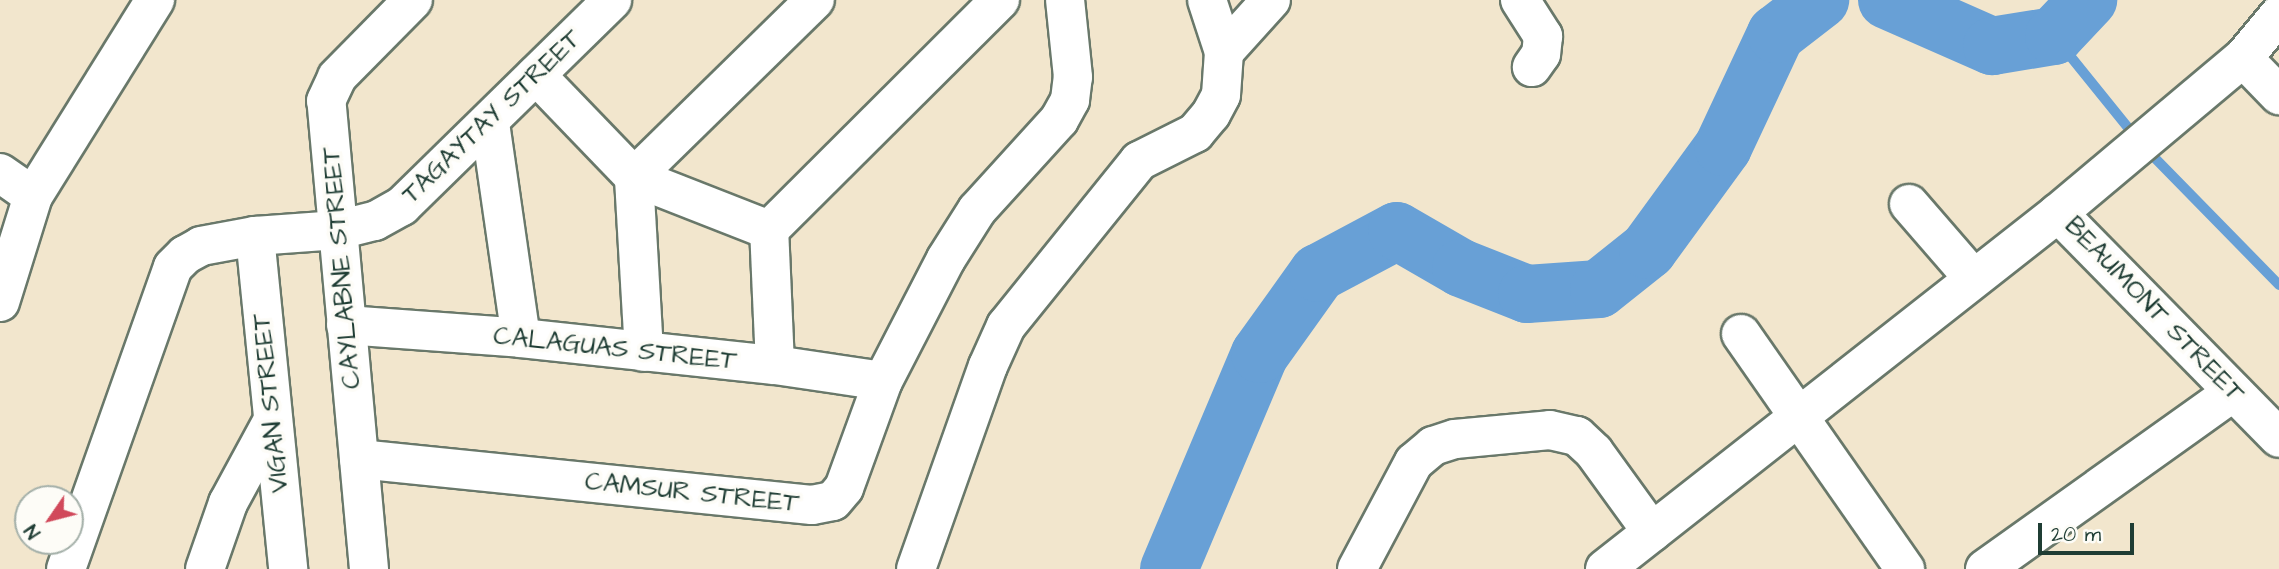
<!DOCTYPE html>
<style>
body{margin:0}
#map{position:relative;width:2279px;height:569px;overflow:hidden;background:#f2e6cd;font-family:"Architects Daughter",sans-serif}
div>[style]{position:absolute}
.stream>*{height:10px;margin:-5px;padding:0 5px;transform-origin:5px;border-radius:5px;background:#68a0d6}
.river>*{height:58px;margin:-29px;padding:0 29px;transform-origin:29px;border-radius:29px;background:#68a0d6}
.roads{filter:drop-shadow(2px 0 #69786a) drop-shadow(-2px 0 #69786a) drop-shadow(0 2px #69786a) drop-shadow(0 -2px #69786a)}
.street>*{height:38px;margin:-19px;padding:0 19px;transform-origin:19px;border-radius:19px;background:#fff}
span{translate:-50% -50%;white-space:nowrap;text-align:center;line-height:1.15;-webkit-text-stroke:7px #fdfcf7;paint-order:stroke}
.street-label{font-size:26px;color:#1f3d34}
.north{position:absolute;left:14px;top:485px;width:70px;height:70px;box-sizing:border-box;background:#fdfcf7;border:2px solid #a4b0a9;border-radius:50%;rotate:235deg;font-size:19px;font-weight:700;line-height:28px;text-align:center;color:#1f3d34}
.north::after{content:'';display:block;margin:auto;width:24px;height:32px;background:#d1495b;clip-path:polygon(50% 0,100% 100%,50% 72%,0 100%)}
.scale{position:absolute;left:2038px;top:523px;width:96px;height:32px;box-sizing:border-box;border:4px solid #1f3d34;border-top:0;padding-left:9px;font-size:21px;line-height:24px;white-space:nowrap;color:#1f3d34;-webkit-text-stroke:5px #fdfcf7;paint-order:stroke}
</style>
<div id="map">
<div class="stream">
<div style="left:2054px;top:36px;width:132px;rotate:51.1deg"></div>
<div style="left:2147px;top:150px;width:189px;rotate:45.6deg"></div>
</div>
<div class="river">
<div style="left:1887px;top:0;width:115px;rotate:23.7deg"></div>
<div style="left:1992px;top:46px;width:63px;rotate:-9.2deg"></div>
<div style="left:2054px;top:36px;width:50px;rotate:-46.6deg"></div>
<div style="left:1169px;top:569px;width:233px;rotate:-67.1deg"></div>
<div style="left:1260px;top:354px;width:100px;rotate:-54.4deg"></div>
<div style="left:1318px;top:273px;width:89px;rotate:-28deg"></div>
<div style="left:1397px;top:231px;width:74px;rotate:30deg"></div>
<div style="left:1461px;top:268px;width:71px;rotate:21.5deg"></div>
<div style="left:1527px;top:294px;width:72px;rotate:-4deg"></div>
<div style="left:1599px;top:289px;width:63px;rotate:-38.5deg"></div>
<div style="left:1648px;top:250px;width:127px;rotate:-53.9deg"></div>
<div style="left:1723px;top:147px;width:125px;rotate:-64.9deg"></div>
<div style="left:1776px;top:34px;width:56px;rotate:-37.7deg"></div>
</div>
<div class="roads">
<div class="street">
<div style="left:1207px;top:0;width:55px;rotate:71.9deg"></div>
<div style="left:1520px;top:0;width:43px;rotate:57.4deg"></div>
<div style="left:1543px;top:36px;width:18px;rotate:96deg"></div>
<div style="left:1541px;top:54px;width:16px;rotate:125deg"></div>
<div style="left:2243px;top:58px;width:52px;rotate:45.8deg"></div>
<div style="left:536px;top:75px;width:141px;rotate:46.1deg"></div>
<div style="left:634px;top:177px;width:145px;rotate:21.4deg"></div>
<div style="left:490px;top:123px;width:217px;rotate:81.8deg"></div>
<div style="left:0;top:173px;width:40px;rotate:34.9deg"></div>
<div style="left:33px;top:196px;width:111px;rotate:107.3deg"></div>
<div style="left:33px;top:196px;width:231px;rotate:-58.1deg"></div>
<div style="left:1909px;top:204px;width:98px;rotate:49.1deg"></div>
<div style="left:2058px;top:213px;width:315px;rotate:45.5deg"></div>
<div style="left:255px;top:236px;width:335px;rotate:84.3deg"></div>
<div style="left:346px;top:325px;width:175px;rotate:4.2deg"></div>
<div style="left:521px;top:338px;width:255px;rotate:6.1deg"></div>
<div style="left:775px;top:365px;width:109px;rotate:8.4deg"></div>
<div style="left:1741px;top:334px;width:287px;rotate:55.1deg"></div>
<div style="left:644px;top:352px;width:175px;rotate:-93.3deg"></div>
<div style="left:634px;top:177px;width:253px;rotate:-44.4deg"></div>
<div style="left:775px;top:365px;width:135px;rotate:-92.5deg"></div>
<div style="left:769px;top:230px;width:326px;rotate:-44.9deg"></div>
<div style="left:359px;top:459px;width:455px;rotate:5.8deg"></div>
<div style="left:812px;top:505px;width:21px;rotate:-11deg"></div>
<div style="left:833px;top:501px;width:17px;rotate:-50deg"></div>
<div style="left:844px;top:488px;width:114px;rotate:-70deg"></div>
<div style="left:883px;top:381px;width:137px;rotate:-62.7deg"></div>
<div style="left:946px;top:259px;width:58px;rotate:-57.7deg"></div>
<div style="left:977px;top:210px;width:122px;rotate:-47.7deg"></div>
<div style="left:1059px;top:120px;width:23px;rotate:-61deg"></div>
<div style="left:1070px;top:100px;width:23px;rotate:-83deg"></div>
<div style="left:1073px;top:77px;width:77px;rotate:-95.9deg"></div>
<div style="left:66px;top:569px;width:320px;rotate:-70.5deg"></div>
<div style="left:173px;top:267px;width:17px;rotate:-45deg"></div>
<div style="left:185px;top:255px;width:18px;rotate:-29deg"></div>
<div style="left:201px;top:246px;width:55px;rotate:-10.5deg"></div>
<div style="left:255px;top:236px;width:83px;rotate:-4.1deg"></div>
<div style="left:338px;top:230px;width:38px;rotate:-14deg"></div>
<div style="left:375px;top:221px;width:31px;rotate:-29deg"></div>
<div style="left:402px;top:206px;width:294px;rotate:-44.4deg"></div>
<div style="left:205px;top:569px;width:70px;rotate:-70.8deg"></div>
<div style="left:228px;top:503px;width:92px;rotate:-61.5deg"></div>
<div style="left:369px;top:569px;width:470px;rotate:-95.2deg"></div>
<div style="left:326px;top:101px;width:26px;rotate:-65deg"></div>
<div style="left:337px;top:77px;width:108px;rotate:-45.4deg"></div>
<div style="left:916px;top:569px;width:215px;rotate:-70.5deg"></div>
<div style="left:988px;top:366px;width:44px;rotate:-65.8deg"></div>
<div style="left:1006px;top:326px;width:212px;rotate:-51.1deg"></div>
<div style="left:1139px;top:161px;width:63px;rotate:-26.6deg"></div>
<div style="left:1195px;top:133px;width:25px;rotate:-50deg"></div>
<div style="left:1211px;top:114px;width:21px;rotate:-62deg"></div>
<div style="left:1221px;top:95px;width:43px;rotate:-86deg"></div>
<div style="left:1224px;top:52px;width:70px;rotate:-47.9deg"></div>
<div style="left:1357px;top:569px;width:121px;rotate:-62deg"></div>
<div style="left:1414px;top:462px;width:25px;rotate:-40deg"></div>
<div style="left:1433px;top:446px;width:23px;rotate:-18deg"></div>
<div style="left:1455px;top:439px;width:95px;rotate:-5.4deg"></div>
<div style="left:1550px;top:430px;width:28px;rotate:13deg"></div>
<div style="left:1577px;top:436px;width:23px;rotate:43deg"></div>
<div style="left:1594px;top:452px;width:99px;rotate:54.1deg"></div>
<div style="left:1605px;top:569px;width:576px;rotate:-38.16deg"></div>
<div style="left:2058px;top:213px;width:241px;rotate:-40deg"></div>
<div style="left:2243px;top:58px;width:56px;rotate:-50.1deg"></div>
<div style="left:1985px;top:569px;width:305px;rotate:-35.5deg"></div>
</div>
</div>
<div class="street-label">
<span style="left:492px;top:117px;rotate:-44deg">TAGAYTAY STREET</span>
<span style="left:342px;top:268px;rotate:-95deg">CAYLABNE STREET</span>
<span style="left:2154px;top:310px;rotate:46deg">BEAUMONT STREET</span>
<span style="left:615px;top:349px;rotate:6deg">CALAGUAS STREET</span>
<span style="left:271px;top:403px;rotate:-96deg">VIGAN STREET</span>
<span style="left:692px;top:493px;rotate:6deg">CAMSUR STREET</span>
</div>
<div class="north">N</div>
<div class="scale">20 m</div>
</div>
